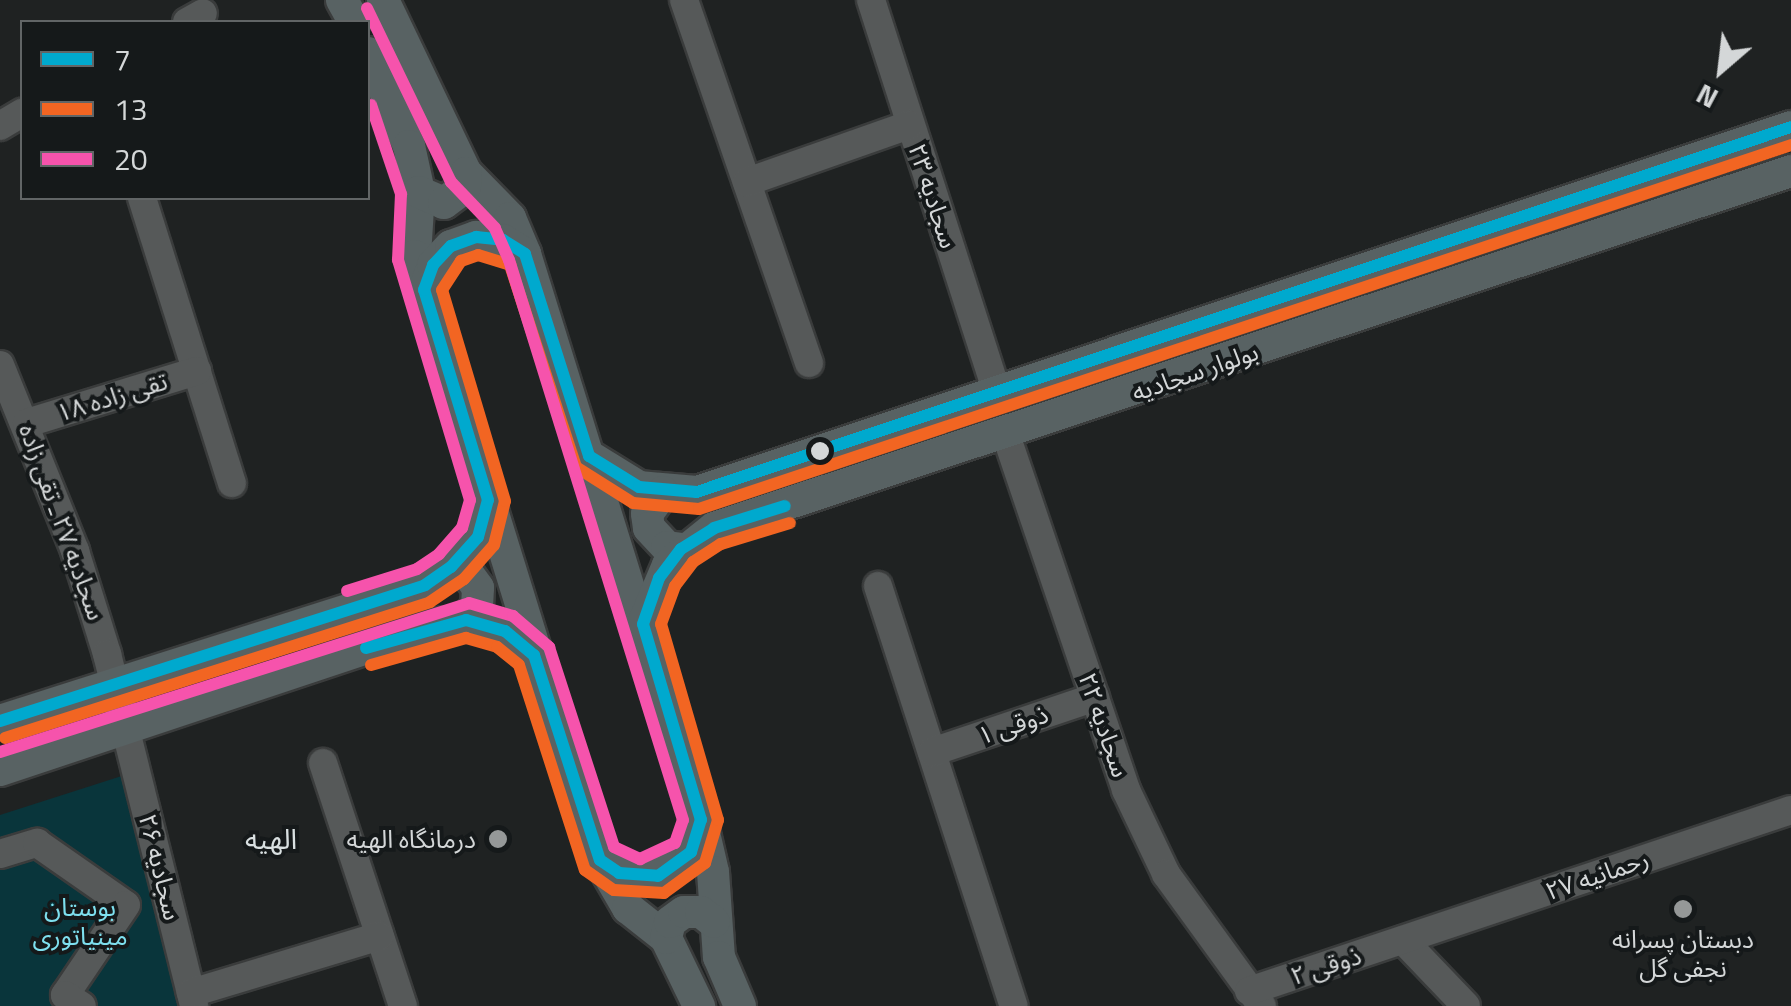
<!DOCTYPE html>
<meta charset="utf-8">
<style>
body{margin:0}
#map{position:relative;width:1791px;height:1006px;overflow:hidden;background:#1f2222;font-family:"Titillium Web","Noto Sans Arabic",sans-serif}
div>[style]{position:absolute}
.green>*{inset:0;background:#09353b}
.roads{filter:drop-shadow(2px 0 #3a3c3c) drop-shadow(-2px 0 #3a3c3c) drop-shadow(0 2px #3a3c3c) drop-shadow(0 -2px #3a3c3c)}
.minor>*{height:28px;margin:-14px;padding:0 14px;transform-origin:14px;border-radius:14px;background:#565959}
.major>*{height:32px;margin:-16px;padding:0 16px;transform-origin:16px;border-radius:16px;background:#586263}
.bus-1>*{height:12px;margin:-6px;padding:0 6px;transform-origin:6px;border-radius:6px;background:#00a9ce}
.bus-2>*{height:12px;margin:-6px;padding:0 6px;transform-origin:6px;border-radius:6px;background:#f26522}
.bus-3>*{height:12px;margin:-6px;padding:0 6px;transform-origin:6px;border-radius:6px;background:#f653ac}
.dots>*{width:28px;height:28px;translate:-50% -50%;box-sizing:border-box;border:5px solid #15191a;border-radius:50%}
span{translate:-50% -50%;white-space:nowrap;text-align:center;line-height:1.15;-webkit-text-stroke:8px #15191a;paint-order:stroke}
.street-label{font-size:25px;color:#d4d7d8}
.poi-label{font-size:25px;color:#d4d7d8}
.right{translate:-100% -50%;text-align:right}
.park-label{font-size:25px;color:#7ee0ef}
.neighbourhood-label{font-size:28px;color:#d9e0e1}
.legend{position:absolute;left:20px;top:20px;width:350px;height:180px;box-sizing:border-box;background:#15191a;border:2px solid #616566;margin:0;padding:12px 18px;list-style:none;font-size:30px;color:#d4d7d8}
.legend li{display:flex;align-items:center;gap:20px;height:50px}
.legend b{width:50px;border:2px solid #616566}
.north{position:absolute;left:1671px;top:20px;width:100px;height:100px;-webkit-text-stroke:8px #15191a;paint-order:stroke;rotate:208deg;font-size:28px;font-weight:700;line-height:40px;text-align:center;color:#d4d7d8}
.north::after{content:'';display:block;margin:auto;width:35px;height:45px;background:#d4d7d8;clip-path:polygon(50% 0,100% 100%,50% 72%,0 100%)}
</style>
<div id="map">
<div class="green">
<div style="clip-path:polygon(128px 774px,182px 1006px,0 1006px,0 815px)"></div>
</div>
<div class="roads">
<div class="minor">
<div style="left:684px;top:0;width:384px;rotate:71deg"></div>
<div style="left:871px;top:0;width:412px;rotate:72.2deg"></div>
<div style="left:187px;top:22px;width:18px;rotate:-29deg"></div>
<div style="left:0;top:126px;width:26px;rotate:-31deg"></div>
<div style="left:747px;top:182px;width:172px;rotate:-19.4deg"></div>
<div style="left:142px;top:198px;width:299px;rotate:72.5deg"></div>
<div style="left:0;top:365px;width:201px;rotate:68deg"></div>
<div style="left:75px;top:551px;width:108px;rotate:72.7deg"></div>
<div style="left:107px;top:654px;width:363px;rotate:76.1deg"></div>
<div style="left:27px;top:423px;width:178px;rotate:-17deg"></div>
<div style="left:1006px;top:435px;width:375px;rotate:71.3deg"></div>
<div style="left:1126px;top:790px;width:93px;rotate:64.5deg"></div>
<div style="left:1166px;top:874px;width:163px;rotate:54deg"></div>
<div style="left:878px;top:586px;width:441px;rotate:72.1deg"></div>
<div style="left:932px;top:752px;width:172px;rotate:-18.6deg"></div>
<div style="left:323px;top:763px;width:256px;rotate:71.8deg"></div>
<div style="left:0;top:854px;width:39px;rotate:-17deg"></div>
<div style="left:37px;top:843px;width:108px;rotate:34.9deg"></div>
<div style="left:126px;top:905px;width:109px;rotate:124.1deg"></div>
<div style="left:65px;top:995px;width:20px;rotate:33deg"></div>
<div style="left:1403px;top:940px;width:91px;rotate:46.3deg"></div>
<div style="left:1249px;top:991px;width:571px;rotate:-18.47deg"></div>
<div style="left:191px;top:993px;width:197px;rotate:-16.8deg"></div>
</div>
<div class="major">
<div style="left:342px;top:0;width:25px;rotate:61deg"></div>
<div style="left:383px;top:0;width:192px;rotate:64.4deg"></div>
<div style="left:466px;top:173px;width:63px;rotate:45.6deg"></div>
<div style="left:510px;top:218px;width:39px;rotate:67deg"></div>
<div style="left:525px;top:254px;width:593px;rotate:72.73deg"></div>
<div style="left:701px;top:820px;width:53px;rotate:77deg"></div>
<div style="left:713px;top:872px;width:85px;rotate:86deg"></div>
<div style="left:719px;top:957px;width:53px;rotate:66.8deg"></div>
<div style="left:368px;top:53px;width:102px;rotate:66.2deg"></div>
<div style="left:409px;top:146px;width:47px;rotate:77.7deg"></div>
<div style="left:419px;top:192px;width:64px;rotate:93.6deg"></div>
<div style="left:415px;top:256px;width:35px;rotate:75deg"></div>
<div style="left:424px;top:290px;width:597px;rotate:72.84deg"></div>
<div style="left:600px;top:860px;width:56px;rotate:59.7deg"></div>
<div style="left:628px;top:908px;width:48px;rotate:38.3deg"></div>
<div style="left:666px;top:938px;width:76px;rotate:64.1deg"></div>
<div style="left:419px;top:192px;width:27px;rotate:24deg"></div>
<div style="left:444px;top:203px;width:26px;rotate:-37deg"></div>
<div style="left:465px;top:187px;width:14px;rotate:-86deg"></div>
<div style="left:424px;top:290px;width:27px;rotate:-70deg"></div>
<div style="left:433px;top:265px;width:26px;rotate:-47deg"></div>
<div style="left:451px;top:246px;width:27px;rotate:-20deg"></div>
<div style="left:476px;top:237px;width:27px;rotate:6deg"></div>
<div style="left:503px;top:240px;width:26px;rotate:32deg"></div>
<div style="left:589px;top:456px;width:59px;rotate:31.8deg"></div>
<div style="left:639px;top:487px;width:58px;rotate:4.9deg"></div>
<div style="left:697px;top:492px;width:1153px;rotate:-18.45deg"></div>
<div style="left:663px;top:492px;width:27px;rotate:126deg"></div>
<div style="left:647px;top:514px;width:14px;rotate:82deg"></div>
<div style="left:649px;top:528px;width:26px;rotate:47deg"></div>
<div style="left:667px;top:547px;width:14px;rotate:8deg"></div>
<div style="left:451px;top:567px;width:18px;rotate:22deg"></div>
<div style="left:468px;top:574px;width:17px;rotate:54deg"></div>
<div style="left:478px;top:588px;width:18px;rotate:93deg"></div>
<div style="left:477px;top:606px;width:18px;rotate:128deg"></div>
<div style="left:643px;top:624px;width:64px;rotate:-67deg"></div>
<div style="left:668px;top:565px;width:59px;rotate:-38.8deg"></div>
<div style="left:714px;top:528px;width:1135px;rotate:-18.34deg"></div>
<div style="left:0;top:721px;width:446px;rotate:-17.7deg"></div>
<div style="left:425px;top:585px;width:72px;rotate:-42.2deg"></div>
<div style="left:478px;top:537px;width:38px;rotate:-75deg"></div>
<div style="left:0;top:770px;width:464px;rotate:-18.4deg"></div>
<div style="left:440px;top:624px;width:45px;rotate:-2.5deg"></div>
<div style="left:485px;top:622px;width:59px;rotate:34deg"></div>
<div style="left:600px;top:860px;width:23px;rotate:34deg"></div>
<div style="left:619px;top:873px;width:39px;rotate:4deg"></div>
<div style="left:658px;top:876px;width:41px;rotate:-36deg"></div>
<div style="left:691px;top:852px;width:34px;rotate:-73deg"></div>
<div style="left:666px;top:938px;width:16px;rotate:-76deg"></div>
<div style="left:670px;top:922px;width:17px;rotate:-36deg"></div>
<div style="left:684px;top:912px;width:17px"></div>
<div style="left:701px;top:912px;width:16px;rotate:38deg"></div>
</div>
</div>
<div class="bus-1">
<div style="left:366px;top:648px;width:104px;rotate:-15.6deg"></div>
<div style="left:466px;top:620px;width:41px;rotate:15.8deg"></div>
<div style="left:505px;top:631px;width:38px;rotate:40deg"></div>
<div style="left:534px;top:655px;width:215px;rotate:72.2deg"></div>
<div style="left:600px;top:860px;width:23px;rotate:34deg"></div>
<div style="left:619px;top:873px;width:39px;rotate:4deg"></div>
<div style="left:658px;top:876px;width:41px;rotate:-36deg"></div>
<div style="left:691px;top:852px;width:34px;rotate:-73deg"></div>
<div style="left:701px;top:820px;width:204px;rotate:-106.5deg"></div>
<div style="left:643px;top:624px;width:49px;rotate:-70.8deg"></div>
<div style="left:659px;top:578px;width:36px;rotate:-53deg"></div>
<div style="left:681px;top:549px;width:39px;rotate:-32deg"></div>
<div style="left:714px;top:528px;width:74px;rotate:-17.2deg"></div>
<div style="left:0;top:721px;width:446px;rotate:-17.7deg"></div>
<div style="left:425px;top:585px;width:32px;rotate:-35deg"></div>
<div style="left:451px;top:567px;width:40px;rotate:-48deg"></div>
<div style="left:478px;top:537px;width:38px;rotate:-75deg"></div>
<div style="left:488px;top:500px;width:220px;rotate:-106.9deg"></div>
<div style="left:424px;top:290px;width:27px;rotate:-70deg"></div>
<div style="left:433px;top:265px;width:26px;rotate:-47deg"></div>
<div style="left:451px;top:246px;width:27px;rotate:-20deg"></div>
<div style="left:476px;top:237px;width:27px;rotate:6deg"></div>
<div style="left:503px;top:240px;width:26px;rotate:32deg"></div>
<div style="left:525px;top:254px;width:212px;rotate:72.4deg"></div>
<div style="left:589px;top:456px;width:59px;rotate:31.8deg"></div>
<div style="left:639px;top:487px;width:58px;rotate:4.9deg"></div>
<div style="left:697px;top:492px;width:1153px;rotate:-18.45deg"></div>
</div>
<div class="bus-2">
<div style="left:371px;top:665px;width:99px;rotate:-15.9deg"></div>
<div style="left:466px;top:638px;width:32px;rotate:16deg"></div>
<div style="left:497px;top:647px;width:28px;rotate:39deg"></div>
<div style="left:519px;top:665px;width:215px;rotate:72.2deg"></div>
<div style="left:585px;top:870px;width:35px;rotate:35deg"></div>
<div style="left:614px;top:890px;width:50px;rotate:3.4deg"></div>
<div style="left:664px;top:893px;width:51px;rotate:-36.2deg"></div>
<div style="left:705px;top:863px;width:45px;rotate:-73.2deg"></div>
<div style="left:718px;top:820px;width:204px;rotate:-106.2deg"></div>
<div style="left:661px;top:624px;width:40px;rotate:-69.8deg"></div>
<div style="left:675px;top:586px;width:30px;rotate:-53deg"></div>
<div style="left:693px;top:562px;width:33px;rotate:-33deg"></div>
<div style="left:721px;top:544px;width:72px;rotate:-16.9deg"></div>
<div style="left:5px;top:738px;width:446px;rotate:-17.7deg"></div>
<div style="left:430px;top:602px;width:41px;rotate:-34.1deg"></div>
<div style="left:464px;top:579px;width:45px;rotate:-48.6deg"></div>
<div style="left:494px;top:545px;width:45px;rotate:-76deg"></div>
<div style="left:505px;top:501px;width:220px;rotate:-106.6deg"></div>
<div style="left:442px;top:290px;width:35px;rotate:-57deg"></div>
<div style="left:461px;top:261px;width:18px;rotate:-19deg"></div>
<div style="left:478px;top:255px;width:34px;rotate:17deg"></div>
<div style="left:510px;top:265px;width:213px;rotate:71.9deg"></div>
<div style="left:576px;top:467px;width:67px;rotate:32.3deg"></div>
<div style="left:633px;top:503px;width:66px;rotate:5.2deg"></div>
<div style="left:699px;top:509px;width:1151px;rotate:-18.43deg"></div>
</div>
<div class="bus-3">
<div style="left:347px;top:591px;width:73px;rotate:-17.4deg"></div>
<div style="left:417px;top:569px;width:27px;rotate:-34deg"></div>
<div style="left:439px;top:554px;width:35px;rotate:-49deg"></div>
<div style="left:462px;top:528px;width:29px;rotate:-74deg"></div>
<div style="left:470px;top:500px;width:251px;rotate:-106.7deg"></div>
<div style="left:398px;top:260px;width:66px;rotate:-87.4deg"></div>
<div style="left:401px;top:194px;width:94px;rotate:-108.6deg"></div>
<div style="left:0;top:752px;width:492px;rotate:-17.6deg"></div>
<div style="left:469px;top:603px;width:46px;rotate:16.5deg"></div>
<div style="left:513px;top:616px;width:48px;rotate:40.7deg"></div>
<div style="left:549px;top:647px;width:210px;rotate:72deg"></div>
<div style="left:614px;top:847px;width:29px;rotate:25deg"></div>
<div style="left:640px;top:859px;width:38px;rotate:-25deg"></div>
<div style="left:675px;top:843px;width:24px;rotate:-71deg"></div>
<div style="left:683px;top:820px;width:586px;rotate:-107.26deg"></div>
<div style="left:509px;top:260px;width:35px;rotate:-114deg"></div>
<div style="left:495px;top:228px;width:64px;rotate:-133.7deg"></div>
<div style="left:451px;top:182px;width:193px;rotate:-115.8deg"></div>
</div>
<div class="dots">
<div style="left:820px;top:451px;background:#d4d7d8"></div>
<div style="left:498px;top:839px;background:#959898"></div>
<div style="left:1683px;top:909px;background:#959898"></div>
</div>
<div class="street-label">
<span style="left:933px;top:196px;rotate:72deg">سجادیه ۲۳</span>
<span style="left:1195px;top:372px;rotate:-19deg">بولوار سجادیه</span>
<span style="left:112px;top:397px;rotate:-17deg">تقی زاده ۱۸</span>
<span style="left:62px;top:522px;rotate:70deg">سجادیه ۲۷ ـ تقی زاده</span>
<span style="left:1013px;top:725px;rotate:-19deg">ذوقی ۱</span>
<span style="left:1104px;top:725px;rotate:71deg">سجادیه ۲۲</span>
<span style="left:160px;top:867px;rotate:76deg">سجادیه ۲۶</span>
<span style="left:1597px;top:875px;rotate:-19deg">رحمانیه ۲۷</span>
<span style="left:1326px;top:966px;rotate:-18deg">ذوقی ۲</span>
</div>
<div class="poi-label">
<span class="right" style="left:476px;top:839px">درمانگاه الهیه</span>
<span style="left:1683px;top:954px">دبستان پسرانه<br>نجفی گل</span>
</div>
<div class="park-label">
<span style="left:80px;top:922px">بوستان<br>مینیاتوری</span>
</div>
<div class="neighbourhood-label">
<span style="left:271px;top:839px">الهیه</span>
</div>
<ul class="legend">
<li><b style="height:12px;background:#00a9ce"></b>7</li>
<li><b style="height:12px;background:#f26522"></b>13</li>
<li><b style="height:12px;background:#f653ac"></b>20</li>
</ul>
<div class="north">N</div>
</div>
